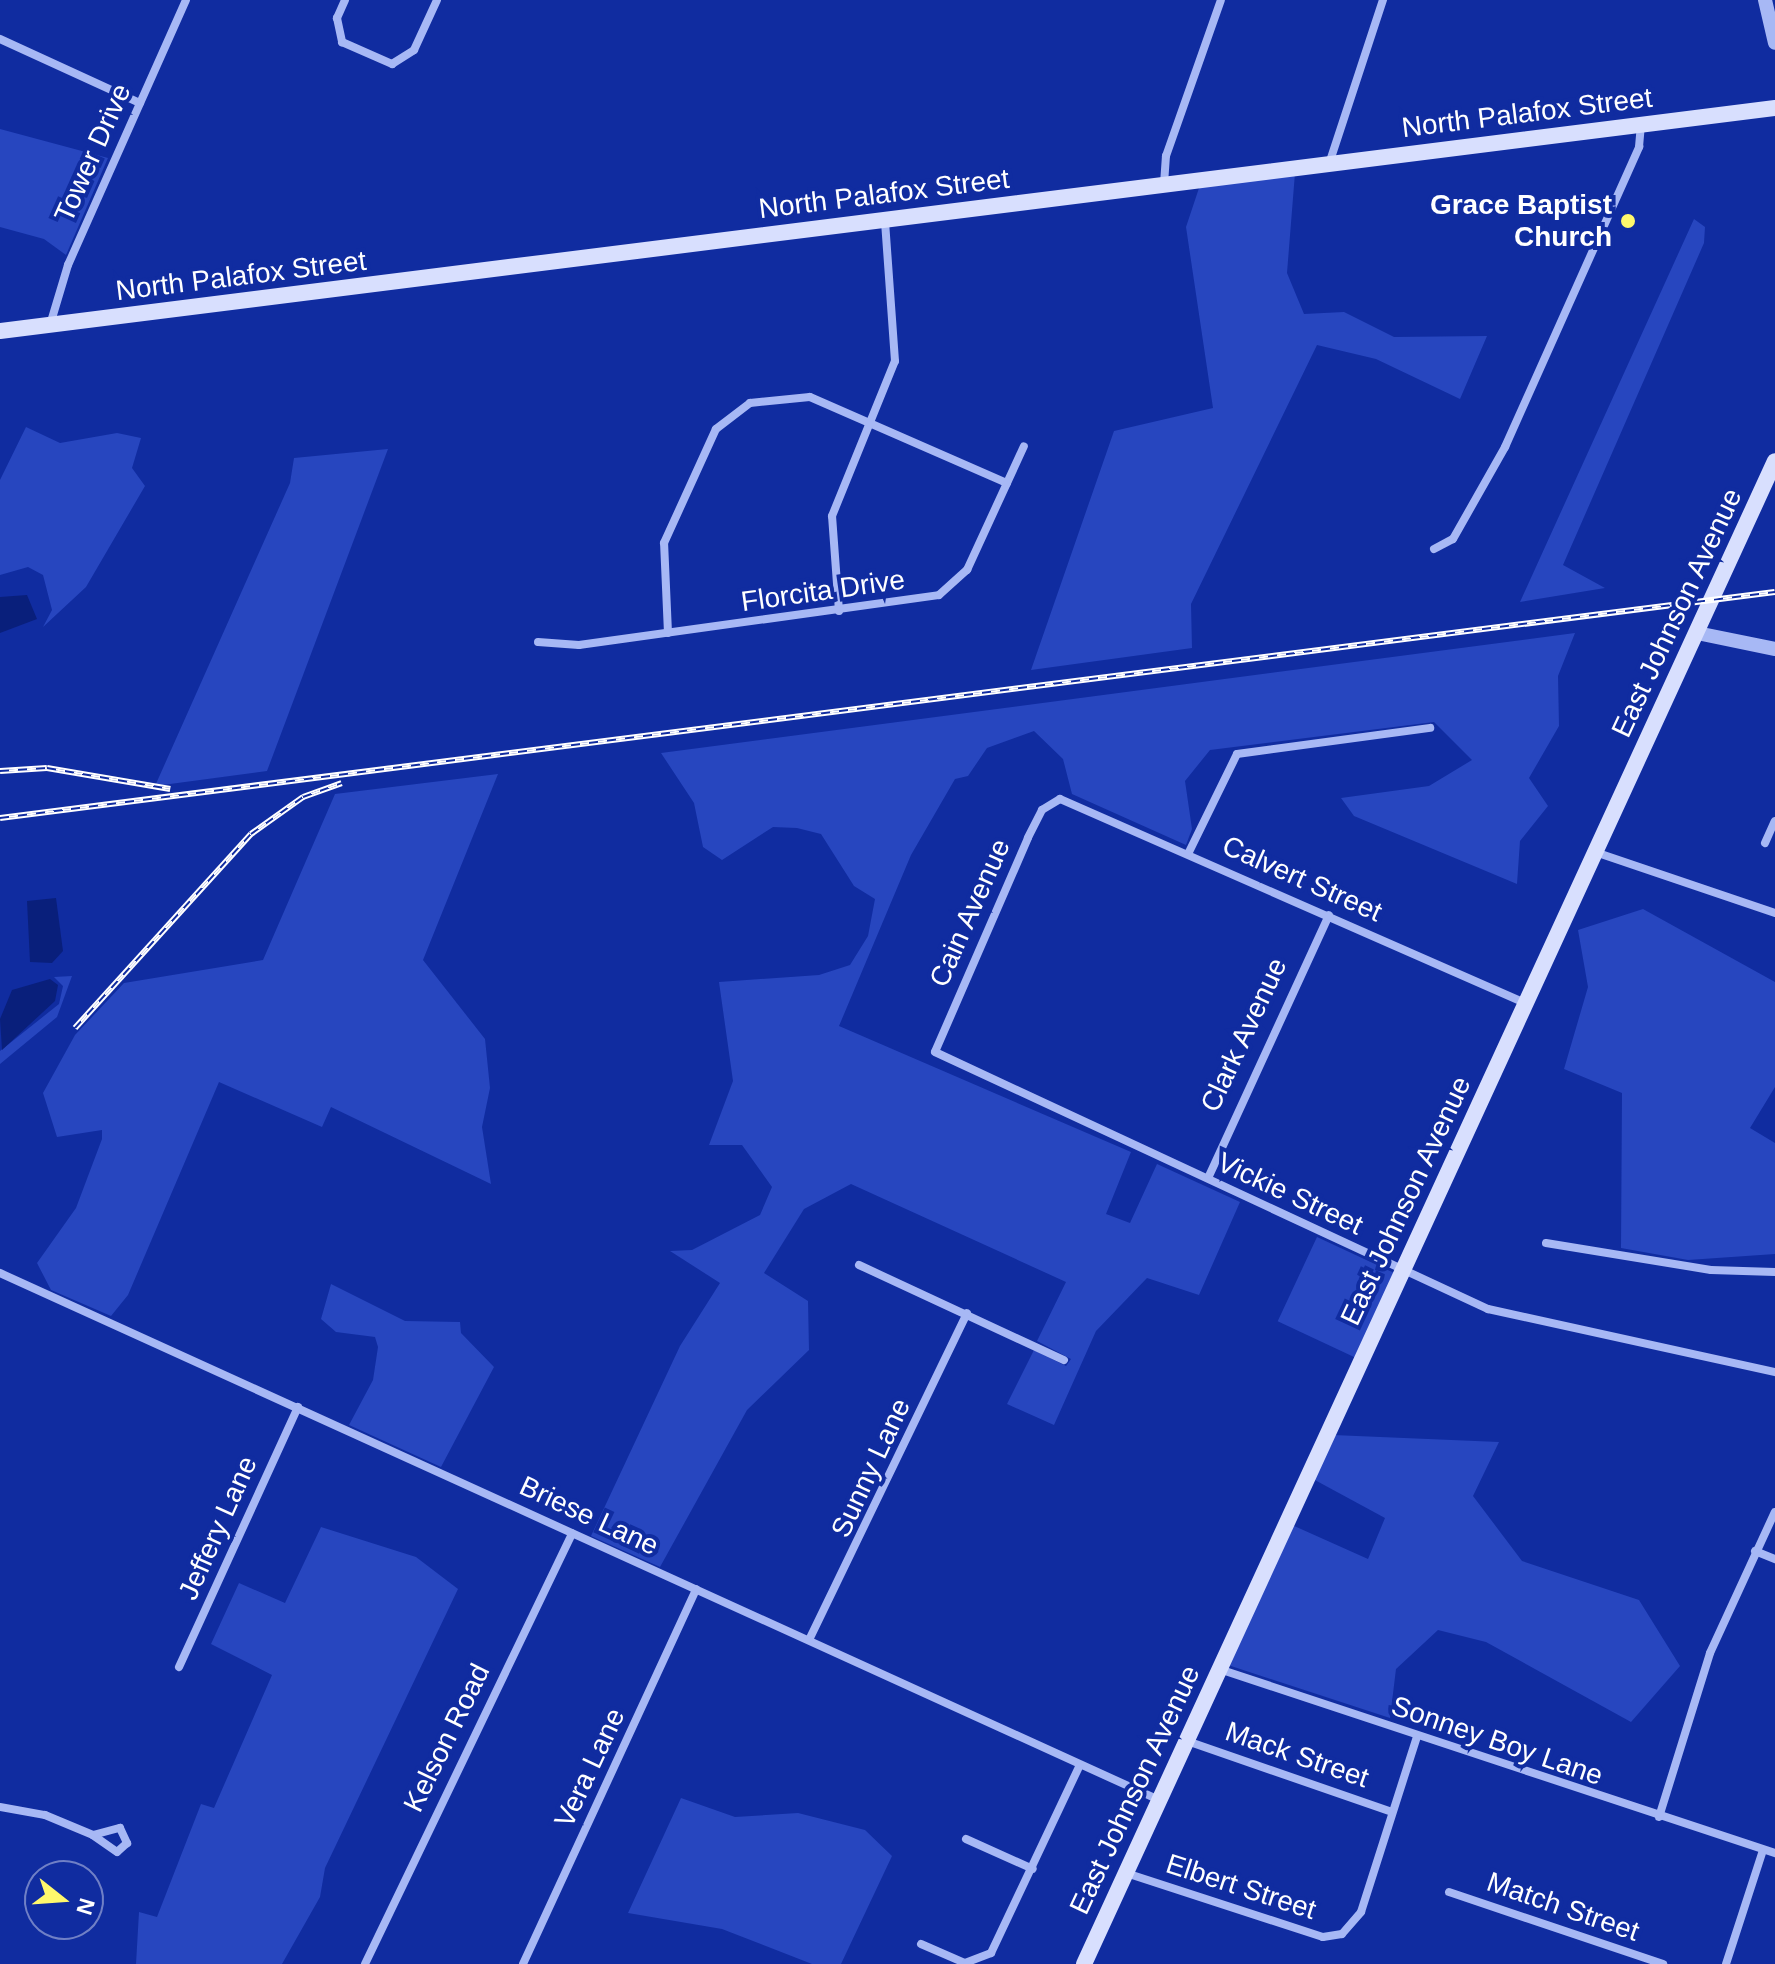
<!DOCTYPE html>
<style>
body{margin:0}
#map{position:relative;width:1775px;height:1964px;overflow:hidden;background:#102ca0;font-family:Helvetica,sans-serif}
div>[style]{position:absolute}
.green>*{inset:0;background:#2746bf;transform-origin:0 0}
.water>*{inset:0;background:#091f7b}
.minor>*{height:8px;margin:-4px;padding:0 4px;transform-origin:4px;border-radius:4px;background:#a7b8f5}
.tertiary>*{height:14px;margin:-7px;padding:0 7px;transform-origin:7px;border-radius:7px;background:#a7b8f5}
.secondary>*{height:16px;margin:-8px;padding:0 8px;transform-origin:8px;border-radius:8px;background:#d8dffe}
.rail>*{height:6px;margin-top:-3px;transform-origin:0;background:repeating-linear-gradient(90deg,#102ca0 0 9px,#fff 0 18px);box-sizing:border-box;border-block:2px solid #fff}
.dots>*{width:22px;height:22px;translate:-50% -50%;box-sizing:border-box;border:4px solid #102ca0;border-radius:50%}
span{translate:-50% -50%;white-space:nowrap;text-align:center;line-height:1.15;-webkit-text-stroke:8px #102ca0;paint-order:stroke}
.street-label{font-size:28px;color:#fff}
.poi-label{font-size:28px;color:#fff;font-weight:700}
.right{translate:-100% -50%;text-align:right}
.north{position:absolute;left:24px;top:1860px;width:80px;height:80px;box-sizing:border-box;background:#102ca0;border:2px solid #7080c6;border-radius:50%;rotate:107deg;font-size:22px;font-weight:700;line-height:32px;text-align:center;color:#fff}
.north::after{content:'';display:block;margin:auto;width:28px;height:36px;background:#fff86c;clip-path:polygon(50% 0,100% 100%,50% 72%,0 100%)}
</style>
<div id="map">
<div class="green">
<div style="clip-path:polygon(0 129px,108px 158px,66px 255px,44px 239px,0 227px)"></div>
<div style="clip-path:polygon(1295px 173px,1287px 273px,1304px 314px,1344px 312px,1394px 337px,1487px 336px,1460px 399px,1376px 359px,1317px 345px,1191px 604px,1192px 648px,1031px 670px,1114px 431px,1213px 408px,1186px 227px,1200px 185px)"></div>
<div style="clip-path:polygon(1694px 219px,1705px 227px,1704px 243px,1563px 565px,1605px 588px,1520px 602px)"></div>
<div style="clip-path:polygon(26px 427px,60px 443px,117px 433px,141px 438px,132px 468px,145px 486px,86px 587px,43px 627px,52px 610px,43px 575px,28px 567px,0 575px,0 480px)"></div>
<div style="clip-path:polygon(388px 449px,267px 771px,155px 786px,290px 483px,294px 458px)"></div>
<div style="clip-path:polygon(1575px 633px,1558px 676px,1559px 726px,1529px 778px,1548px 806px,1520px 841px,1517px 884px,1354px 816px,1341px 798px,1429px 786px,1472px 760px,1434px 722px,1210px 750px,1185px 781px,1192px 829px,1186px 845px,1072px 794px,1063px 759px,1034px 731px,987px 748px,968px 776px,955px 779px,911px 855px,839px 1026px,1131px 1152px,1106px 1214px,1130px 1223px,1157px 1164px,1240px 1202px,1199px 1295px,1147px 1278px,1096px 1331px,1054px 1425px,1007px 1404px,1034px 1350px,1066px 1366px,1071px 1359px,1037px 1341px,1066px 1282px,851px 1184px,804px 1209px,764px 1273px,808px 1301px,809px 1350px,747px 1410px,660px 1567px,591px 1536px,680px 1346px,720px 1283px,670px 1251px,692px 1250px,760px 1215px,772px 1187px,742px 1145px,709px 1145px,733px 1081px,719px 982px,819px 975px,850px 965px,868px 936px,875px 899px,854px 886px,821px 834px,797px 828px,773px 827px,722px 860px,703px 847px,694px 803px,661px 753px)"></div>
<div style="clip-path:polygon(498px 774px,423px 960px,485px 1039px,490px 1088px,482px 1127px,491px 1184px,331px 1107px,322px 1127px,219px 1082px,128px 1295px,111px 1316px,51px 1290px,37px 1263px,76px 1208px,102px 1139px,102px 1130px,57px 1137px,43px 1093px,75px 1035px,124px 983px,263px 960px,335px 794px)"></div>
<div style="clip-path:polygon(1643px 909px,1775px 982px,1775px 1087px,1750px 1128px,1775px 1143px,1775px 1254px,1688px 1260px,1621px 1248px,1622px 1093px,1564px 1069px,1588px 987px,1578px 930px)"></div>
<div style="clip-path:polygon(72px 976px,57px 1017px,0 1064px,0 1051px,59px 1004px,63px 986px,54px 977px)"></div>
<div style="left:1317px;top:1237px;width:86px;height:93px;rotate:25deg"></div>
<div style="clip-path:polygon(331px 1284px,405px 1321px,460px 1322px,461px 1333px,494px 1367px,441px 1467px,349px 1425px,373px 1380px,378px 1347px,375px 1337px,336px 1332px,321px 1319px)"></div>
<div style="clip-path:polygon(1333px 1435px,1499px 1442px,1473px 1496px,1522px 1561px,1639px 1600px,1680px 1666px,1631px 1722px,1486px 1642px,1438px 1630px,1396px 1669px,1390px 1718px,1228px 1665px,1292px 1525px,1368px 1559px,1385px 1518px,1313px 1479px)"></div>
<div style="clip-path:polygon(321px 1527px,416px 1557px,458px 1589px,325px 1868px,320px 1897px,282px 1964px,136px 1964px,139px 1912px,157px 1917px,201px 1804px,214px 1808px,272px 1675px,211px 1644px,239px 1583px,285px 1603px)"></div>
<div style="clip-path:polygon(681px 1798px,735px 1817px,798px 1813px,865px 1830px,892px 1856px,841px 1964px,812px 1964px,722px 1929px,628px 1913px)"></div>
</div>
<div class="water">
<div style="clip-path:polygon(27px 595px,37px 619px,0 633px,0 597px)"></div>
<div style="clip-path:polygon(56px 898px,63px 951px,52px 963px,30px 962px,27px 901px)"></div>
<div style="clip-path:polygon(50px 979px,58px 985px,55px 1001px,2px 1050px,0 1019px,12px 990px)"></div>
</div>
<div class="minor">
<div style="left:345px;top:0;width:20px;rotate:114deg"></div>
<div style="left:337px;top:18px;width:25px;rotate:78deg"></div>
<div style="left:342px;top:42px;width:55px;rotate:23.7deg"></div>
<div style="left:392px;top:64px;width:26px;rotate:-32deg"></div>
<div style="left:414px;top:50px;width:55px;rotate:-65.3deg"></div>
<div style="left:0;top:39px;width:154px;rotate:24.6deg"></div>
<div style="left:1329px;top:164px;width:173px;rotate:-71.8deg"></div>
<div style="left:1164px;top:184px;width:28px;rotate:-86deg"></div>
<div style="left:1166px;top:156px;width:165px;rotate:-70.6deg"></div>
<div style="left:50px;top:325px;width:63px;rotate:-73.3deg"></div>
<div style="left:68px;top:265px;width:290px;rotate:-66deg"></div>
<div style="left:1434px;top:549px;width:21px;rotate:-28deg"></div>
<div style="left:1453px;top:539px;width:106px;rotate:-60.5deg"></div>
<div style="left:1505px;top:447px;width:329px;rotate:-65.9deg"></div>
<div style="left:1639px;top:147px;width:21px;rotate:-85deg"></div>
<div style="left:839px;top:611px;width:95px;rotate:-94.2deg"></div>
<div style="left:832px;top:516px;width:167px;rotate:-67.9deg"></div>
<div style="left:895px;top:361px;width:141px;rotate:-94.1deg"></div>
<div style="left:668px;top:633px;width:90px;rotate:-92.5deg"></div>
<div style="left:664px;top:543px;width:125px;rotate:-65.5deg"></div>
<div style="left:716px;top:429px;width:43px;rotate:-37.4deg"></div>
<div style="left:750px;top:403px;width:60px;rotate:-5.7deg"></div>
<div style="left:810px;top:397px;width:215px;rotate:23.6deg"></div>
<div style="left:538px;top:642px;width:41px;rotate:4.2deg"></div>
<div style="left:579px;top:645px;width:363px;rotate:-7.9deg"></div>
<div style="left:939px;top:595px;width:38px;rotate:-42deg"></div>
<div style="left:967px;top:570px;width:136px;rotate:-65.3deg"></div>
<div style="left:1765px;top:843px;width:24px;rotate:-66deg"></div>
<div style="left:1189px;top:852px;width:109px;rotate:-63.9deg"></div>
<div style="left:1237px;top:754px;width:195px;rotate:-7.7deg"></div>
<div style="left:1595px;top:852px;width:190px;rotate:18.7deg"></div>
<div style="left:1525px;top:1003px;width:508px;rotate:-156.31deg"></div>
<div style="left:1060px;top:799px;width:21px;rotate:149deg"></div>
<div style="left:1042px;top:810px;width:31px;rotate:117deg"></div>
<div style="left:1028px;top:838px;width:233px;rotate:113.5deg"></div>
<div style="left:935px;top:1052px;width:610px;rotate:24.93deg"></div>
<div style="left:1488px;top:1309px;width:294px;rotate:12.4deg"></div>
<div style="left:1209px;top:1176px;width:287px;rotate:-65.3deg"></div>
<div style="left:1546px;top:1243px;width:167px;rotate:9.3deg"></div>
<div style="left:1711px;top:1270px;width:64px;rotate:1.8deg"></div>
<div style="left:859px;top:1265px;width:226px;rotate:24.9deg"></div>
<div style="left:0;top:1273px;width:1273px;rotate:24.45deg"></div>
<div style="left:1755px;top:1551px;width:22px;rotate:22deg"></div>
<div style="left:809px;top:1640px;width:363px;rotate:-64.2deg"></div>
<div style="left:179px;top:1667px;width:286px;rotate:-65.4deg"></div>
<div style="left:1219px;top:1669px;width:586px;rotate:18.31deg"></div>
<div style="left:1187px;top:1741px;width:217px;rotate:19.1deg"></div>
<div style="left:0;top:1807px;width:46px;rotate:10.1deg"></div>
<div style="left:45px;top:1815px;width:52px;rotate:22.6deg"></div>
<div style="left:1659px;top:1817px;width:172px;rotate:-72.7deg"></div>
<div style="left:1710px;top:1653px;width:155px;rotate:-65.3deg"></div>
<div style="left:120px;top:1828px;width:17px;rotate:65deg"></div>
<div style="left:127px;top:1843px;width:13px;rotate:138deg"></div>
<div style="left:117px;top:1852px;width:29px;rotate:-145deg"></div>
<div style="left:93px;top:1835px;width:28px;rotate:-15deg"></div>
<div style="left:966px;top:1839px;width:73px;rotate:24.1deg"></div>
<div style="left:1126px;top:1873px;width:207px;rotate:18deg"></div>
<div style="left:1323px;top:1937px;width:19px;rotate:-9deg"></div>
<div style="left:1342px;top:1934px;width:29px;rotate:-49deg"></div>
<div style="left:1361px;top:1912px;width:184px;rotate:-72.3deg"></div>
<div style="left:1449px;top:1892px;width:226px;rotate:18.6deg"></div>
<div style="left:921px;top:1944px;width:48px;rotate:23.4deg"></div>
<div style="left:965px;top:1963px;width:28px;rotate:-21deg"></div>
<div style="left:991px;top:1953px;width:208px;rotate:-64.7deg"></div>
<div style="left:365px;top:1964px;width:478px;rotate:-64.3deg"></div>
<div style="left:523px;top:1964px;width:413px;rotate:-65.2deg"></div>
<div style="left:1726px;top:1964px;width:120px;rotate:-72deg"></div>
</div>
<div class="tertiary">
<div style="left:1765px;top:0;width:44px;rotate:76.9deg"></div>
<div style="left:1697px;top:633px;width:80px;rotate:11.6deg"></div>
</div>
<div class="secondary">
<div style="left:0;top:331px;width:1789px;rotate:-7.16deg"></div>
<div style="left:1084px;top:1964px;width:1654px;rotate:-65.31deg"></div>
</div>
<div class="rail">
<div style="left:0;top:771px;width:47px;rotate:-3.7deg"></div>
<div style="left:47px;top:768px;width:125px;rotate:9.7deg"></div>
<div style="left:0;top:818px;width:1789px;rotate:-7.26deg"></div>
<div style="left:75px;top:1028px;width:262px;rotate:-47.8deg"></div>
<div style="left:251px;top:834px;width:64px;rotate:-35.4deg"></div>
<div style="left:303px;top:797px;width:41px;rotate:-19.7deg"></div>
</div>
<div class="dots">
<div style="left:1628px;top:221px;background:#fff86c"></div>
</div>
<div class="street-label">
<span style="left:1527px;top:113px;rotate:-7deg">North Palafox Street</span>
<span style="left:93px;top:153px;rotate:-66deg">Tower Drive</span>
<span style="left:884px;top:194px;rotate:-7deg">North Palafox Street</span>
<span style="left:241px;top:276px;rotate:-7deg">North Palafox Street</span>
<span style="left:823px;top:591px;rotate:-8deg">Florcita Drive</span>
<span style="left:1677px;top:613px;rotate:-65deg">East Johnson Avenue</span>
<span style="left:1302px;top:879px;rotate:24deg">Calvert Street</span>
<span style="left:970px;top:913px;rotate:-66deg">Cain Avenue</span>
<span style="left:1244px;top:1035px;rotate:-65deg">Clark Avenue</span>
<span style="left:1290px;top:1194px;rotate:25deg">Vickie Street</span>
<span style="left:1406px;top:1201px;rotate:-65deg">East Johnson Avenue</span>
<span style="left:871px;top:1468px;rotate:-65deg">Sunny Lane</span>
<span style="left:589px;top:1516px;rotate:25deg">Briese Lane</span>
<span style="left:218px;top:1528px;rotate:-66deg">Jeffery Lane</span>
<span style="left:447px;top:1738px;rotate:-64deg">Kelson Road</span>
<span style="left:1497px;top:1741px;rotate:19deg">Sonney Boy Lane</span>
<span style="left:1297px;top:1755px;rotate:19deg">Mack Street</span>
<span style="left:590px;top:1768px;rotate:-65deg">Vera Lane</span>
<span style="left:1135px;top:1790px;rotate:-65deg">East Johnson Avenue</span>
<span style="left:1241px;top:1887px;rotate:18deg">Elbert Street</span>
<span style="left:1563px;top:1907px;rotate:19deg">Match Street</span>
</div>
<div class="poi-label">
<span class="right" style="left:1612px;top:221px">Grace Baptist<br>Church</span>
</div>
<div class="north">N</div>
</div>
